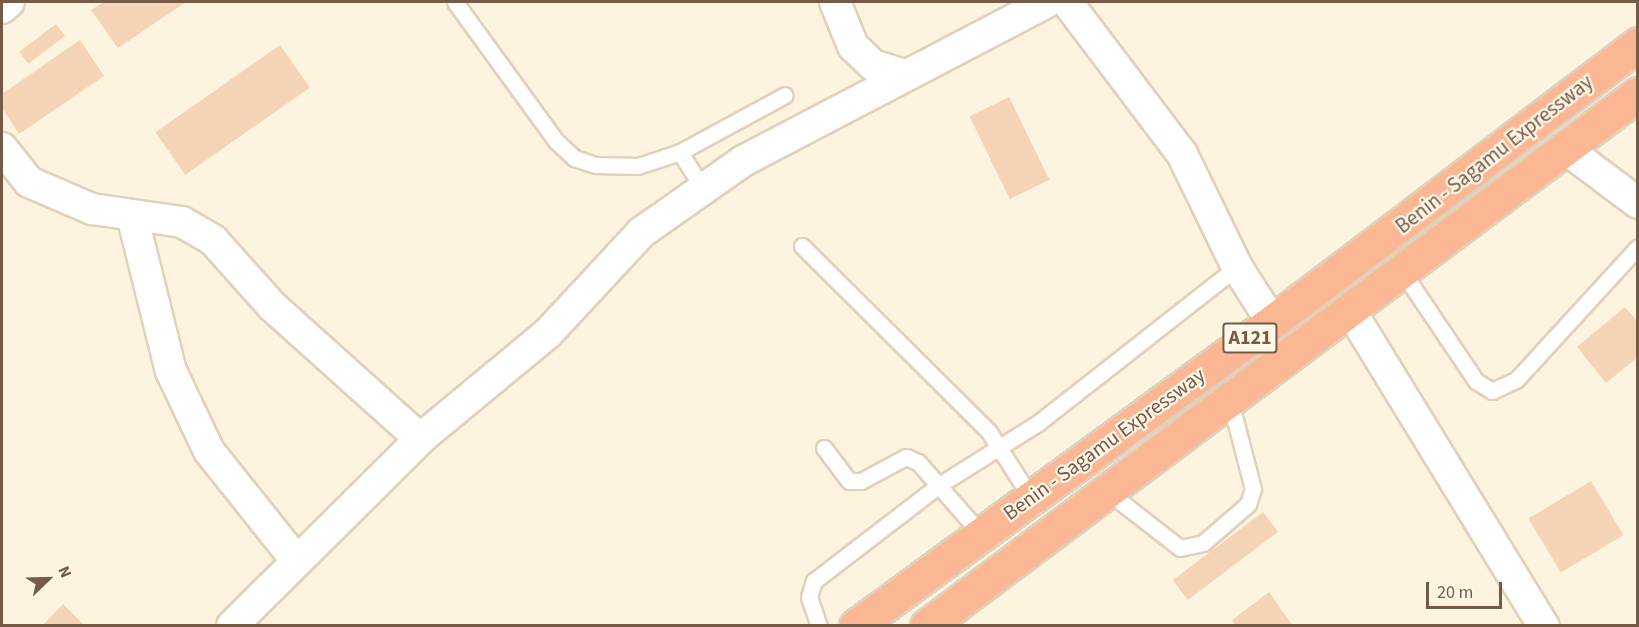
<!DOCTYPE html>
<style>
body{margin:0}
#map{position:relative;width:1639px;height:627px;overflow:hidden;background:#fdf4df;font-family:"Source Sans 3",sans-serif}
div>[style]{position:absolute}
.building>*{inset:0;background:#f4d3b6;transform-origin:0 0}
.roads{filter:drop-shadow(2px 0 #e1d0bb) drop-shadow(-2px 0 #e1d0bb) drop-shadow(0 2px #e1d0bb) drop-shadow(0 -2px #e1d0bb)}
.lane>*{height:15px;margin:-7.5px;padding:0 7.5px;transform-origin:7.5px;border-radius:7.5px;background:#fff}
.street>*{height:30px;margin:-15px;padding:0 15px;transform-origin:15px;border-radius:15px;background:#fff}
.highway>*{height:33px;margin:-16.5px;padding:0 16.5px;transform-origin:16.5px;border-radius:16.5px;background:#fbb693}
span{translate:-50% -50%;white-space:nowrap;text-align:center;line-height:1.15;-webkit-text-stroke:4.5px #fff7e7;paint-order:stroke}
.shield-label span{padding:2px 4px;background:#fff7e7;border:2px solid;border-radius:4px;-webkit-text-stroke-width:0}
.shield-label{font-size:20px;color:#755a46;font-weight:700}
.street-label{font-size:21px;color:#755a46}
.frame{position:absolute;inset:0;border:3px solid #755a46;pointer-events:none}
.north{position:absolute;left:18px;top:549px;width:60px;height:60px;-webkit-text-stroke:4px #fff7e7;paint-order:stroke;rotate:67deg;font-size:16px;font-weight:700;line-height:24px;text-align:center;color:#755a46}
.north::after{content:'';display:block;margin:auto;width:21px;height:27px;background:#755a46;clip-path:polygon(50% 0,100% 100%,50% 72%,0 100%)}
.scale{position:absolute;left:1426px;top:582px;width:76px;height:27px;box-sizing:border-box;border:3px solid #755a46;border-top:0;padding-left:8px;font-size:18px;line-height:21px;white-space:nowrap;color:#755a46;-webkit-text-stroke:4px #fff7e7;paint-order:stroke}
</style>
<div id="map">
<div class="building">
<div style="clip-path:polygon(104px 2px,186px 2px,118px 48px,91px 10px)"></div>
<div style="left:56px;top:24px;width:15px;height:46px;rotate:53deg"></div>
<div style="clip-path:polygon(80px 40px,104px 76px,19px 134px,2px 108px,2px 94px)"></div>
<div style="left:280px;top:45px;width:52px;height:152px;rotate:55deg"></div>
<div style="left:1009px;top:97px;width:92px;height:44px;rotate:64deg"></div>
<div style="clip-path:polygon(1625px 307px,1638px 322px,1638px 357px,1606px 383px,1577px 347px)"></div>
<div style="left:1591px;top:481px;width:63px;height:73px;rotate:59deg"></div>
<div style="left:1263px;top:512px;width:25px;height:113px;rotate:53deg"></div>
<div style="clip-path:polygon(1269px 592px,1293px 626px,1236px 626px,1232px 620px)"></div>
<div style="clip-path:polygon(63px 604px,85px 626px,42px 626px)"></div>
</div>
<div class="roads">
<div class="lane">
<div style="left:455px;top:2px;width:172px;rotate:54deg"></div>
<div style="left:556px;top:141px;width:25px;rotate:43deg"></div>
<div style="left:574px;top:158px;width:23px;rotate:18deg"></div>
<div style="left:596px;top:165px;width:42px;rotate:1.4deg"></div>
<div style="left:638px;top:166px;width:44px;rotate:-18.4deg"></div>
<div style="left:680px;top:152px;width:119px;rotate:-28.5deg"></div>
<div style="left:680px;top:152px;width:44px;rotate:58.1deg"></div>
<div style="left:802px;top:246px;width:264px;rotate:44.8deg"></div>
<div style="left:989px;top:432px;width:76px;rotate:57.4deg"></div>
<div style="left:1402px;top:271px;width:133px;rotate:56.1deg"></div>
<div style="left:1476px;top:381px;width:19px;rotate:32deg"></div>
<div style="left:1492px;top:391px;width:26px;rotate:-25deg"></div>
<div style="left:1516px;top:380px;width:180px;rotate:-47.5deg"></div>
<div style="left:824px;top:448px;width:41px;rotate:52.9deg"></div>
<div style="left:849px;top:481px;width:12px"></div>
<div style="left:861px;top:481px;width:51px;rotate:-28.1deg"></div>
<div style="left:906px;top:457px;width:13px;rotate:23deg"></div>
<div style="left:918px;top:462px;width:96px;rotate:48.8deg"></div>
<div style="left:1108px;top:492px;width:91px;rotate:37.9deg"></div>
<div style="left:1180px;top:548px;width:24px;rotate:-12deg"></div>
<div style="left:1203px;top:543px;width:60px;rotate:-40.9deg"></div>
<div style="left:1248px;top:504px;width:16px;rotate:-72deg"></div>
<div style="left:1253px;top:489px;width:91px;rotate:-104.6deg"></div>
<div style="left:819px;top:626px;width:31px;rotate:-109deg"></div>
<div style="left:809px;top:597px;width:17px;rotate:-73deg"></div>
<div style="left:814px;top:581px;width:158px;rotate:-37.5deg"></div>
<div style="left:939px;top:485px;width:117px;rotate:-32.1deg"></div>
<div style="left:1038px;top:423px;width:253px;rotate:-38.1deg"></div>
</div>
<div class="street">
<div style="left:835px;top:2px;width:48px;rotate:67.8deg"></div>
<div style="left:853px;top:46px;width:28px;rotate:44deg"></div>
<div style="left:873px;top:65px;width:32px;rotate:18deg"></div>
<div style="left:1067px;top:2px;width:191px;rotate:52.9deg"></div>
<div style="left:1182px;top:154px;width:126px;rotate:64deg"></div>
<div style="left:1237px;top:267px;width:65px;rotate:57.5deg"></div>
<div style="left:2px;top:8px;width:9px;rotate:-41deg"></div>
<div style="left:2px;top:148px;width:43px;rotate:51.5deg"></div>
<div style="left:29px;top:182px;width:69px;rotate:23.2deg"></div>
<div style="left:92px;top:209px;width:91px;rotate:8.2deg"></div>
<div style="left:182px;top:222px;width:36px;rotate:30deg"></div>
<div style="left:213px;top:240px;width:89px;rotate:48.2deg"></div>
<div style="left:272px;top:306px;width:199px;rotate:41.9deg"></div>
<div style="left:1566px;top:149px;width:90px;rotate:36.9deg"></div>
<div style="left:133px;top:219px;width:157px;rotate:76deg"></div>
<div style="left:171px;top:371px;width:89px;rotate:64.6deg"></div>
<div style="left:209px;top:451px;width:139px;rotate:51.4deg"></div>
<div style="left:1350px;top:310px;width:371px;rotate:58.5deg"></div>
<div style="left:232px;top:626px;width:265px;rotate:-44.8deg"></div>
<div style="left:420px;top:439px;width:166px;rotate:-39.6deg"></div>
<div style="left:548px;top:333px;width:138px;rotate:-47.1deg"></div>
<div style="left:642px;top:232px;width:123px;rotate:-35.1deg"></div>
<div style="left:743px;top:161px;width:343px;rotate:-27.6deg"></div>
</div>
<div class="highway">
<div style="left:856px;top:626px;width:515px;rotate:-36.16deg"></div>
<div style="left:1272px;top:322px;width:460px;rotate:-37.2deg"></div>
<div style="left:927px;top:626px;width:888px;rotate:-36.81deg"></div>
</div>
</div>
<div class="shield-label">
<span style="left:1250px;top:338px">A121</span>
</div>
<div class="street-label">
<span style="left:1494px;top:154px;rotate:-38deg">Benin - Sagamu Expressway</span>
<span style="left:1104px;top:444px;rotate:-36deg">Benin - Sagamu Expressway</span>
</div>
<div class="frame"></div>
<div class="north">N</div>
<div class="scale">20 m</div>
</div>
